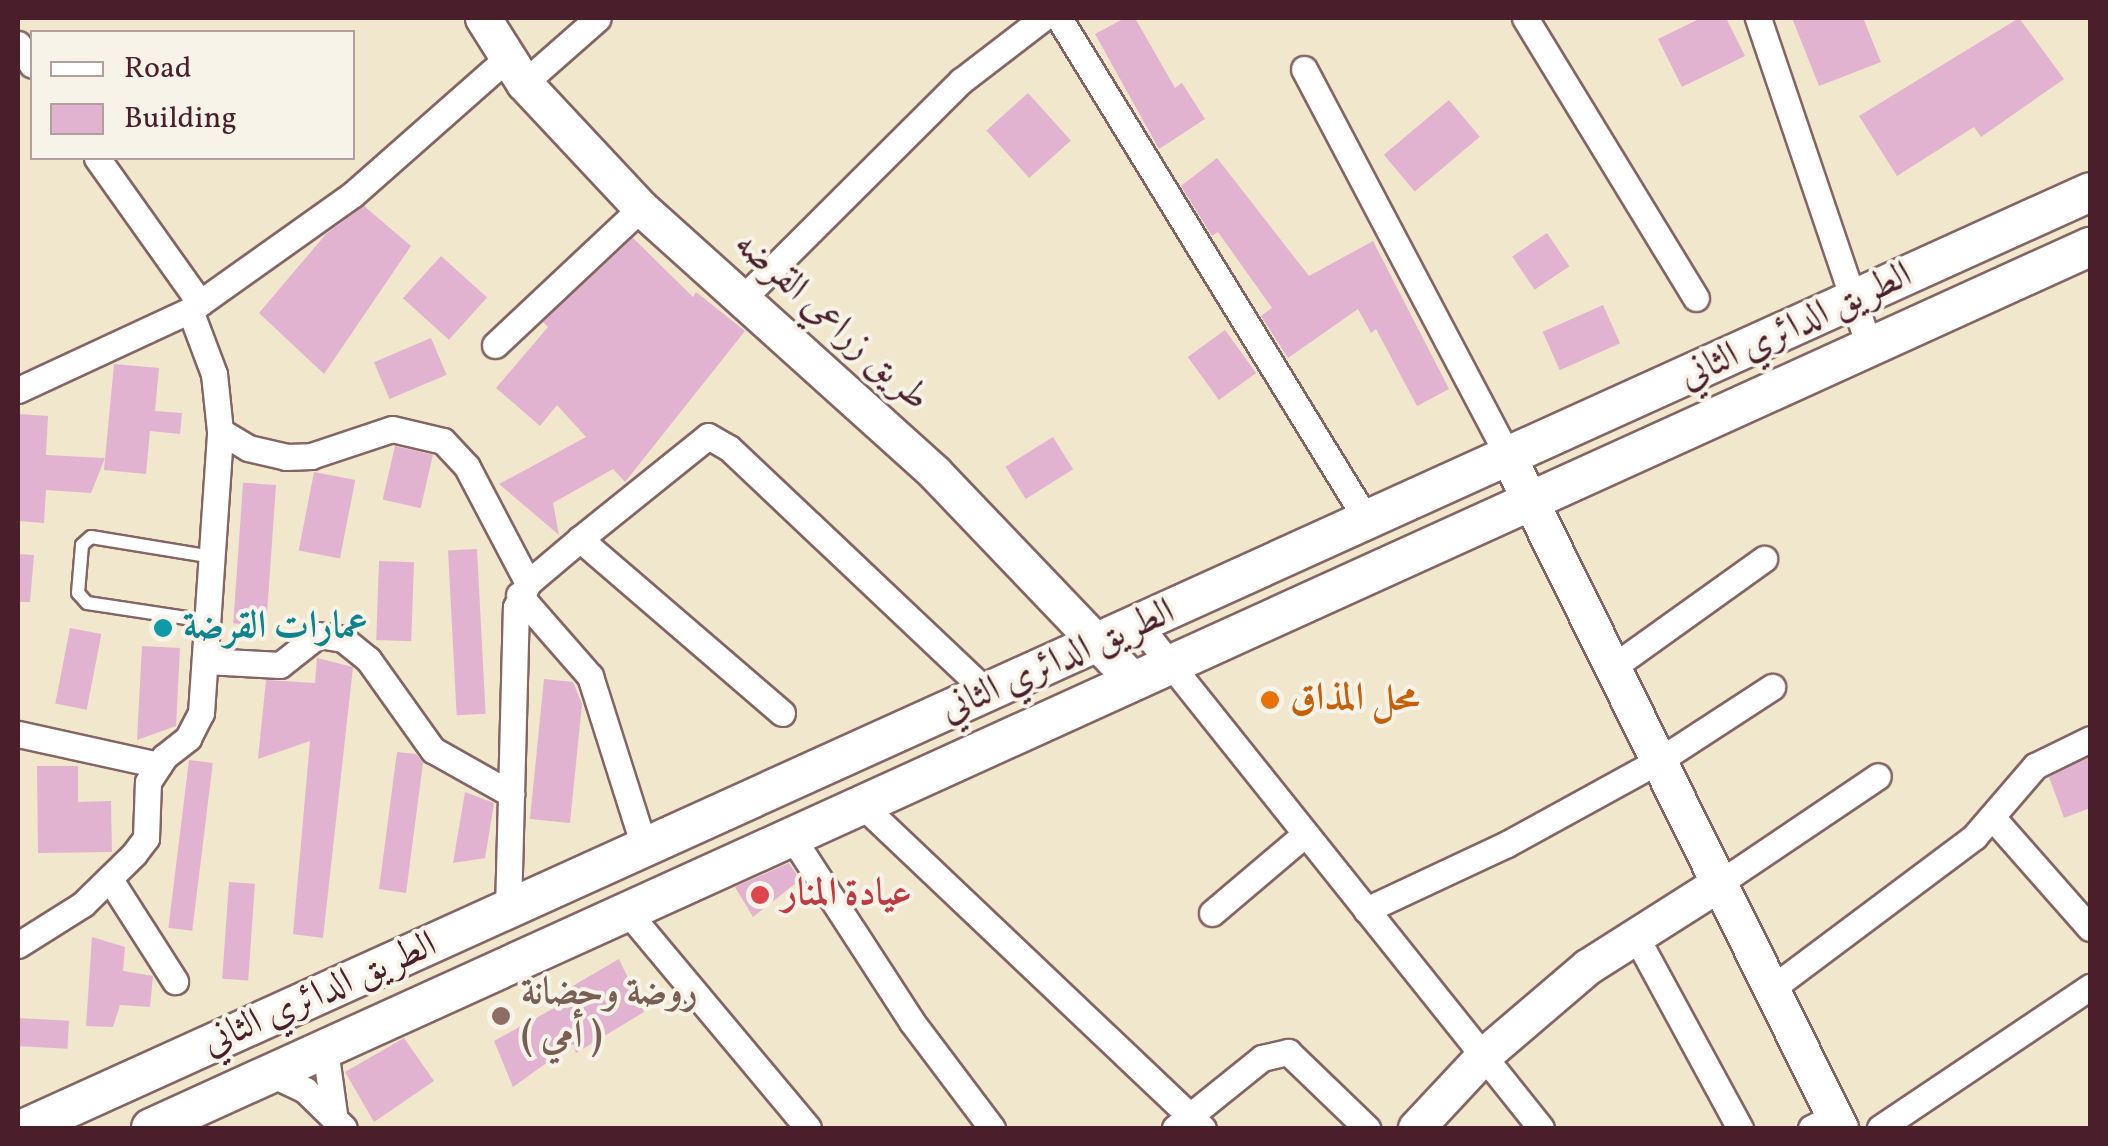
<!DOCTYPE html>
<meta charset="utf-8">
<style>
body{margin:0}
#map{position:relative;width:2108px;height:1146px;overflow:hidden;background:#f0e7cd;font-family:Vollkorn,Amiri,serif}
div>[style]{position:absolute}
.building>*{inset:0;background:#e2b3d0;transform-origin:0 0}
.roads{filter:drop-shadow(2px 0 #846564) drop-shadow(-2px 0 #846564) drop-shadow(0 2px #846564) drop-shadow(0 -2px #846564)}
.lane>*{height:12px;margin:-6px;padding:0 6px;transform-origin:6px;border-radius:6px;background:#fff}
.street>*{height:25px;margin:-12.5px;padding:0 12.5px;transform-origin:12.5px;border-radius:12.5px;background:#fff}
.secondary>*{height:35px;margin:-17.5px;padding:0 17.5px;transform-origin:17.5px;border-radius:17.5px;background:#fff}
.primary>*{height:38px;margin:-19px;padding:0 19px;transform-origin:19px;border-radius:19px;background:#fff}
.dots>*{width:28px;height:28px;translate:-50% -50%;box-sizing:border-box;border:5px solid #f7f3e8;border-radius:50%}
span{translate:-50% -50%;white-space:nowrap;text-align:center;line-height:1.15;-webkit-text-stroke:8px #f7f3e8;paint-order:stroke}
.street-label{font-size:38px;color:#4a1f2b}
.culture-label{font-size:38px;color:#0d838f;font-weight:700}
.left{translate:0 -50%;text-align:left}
.food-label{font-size:38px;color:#c56008;font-weight:700}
.health-label{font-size:38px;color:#be3a42;font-weight:700}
.education-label{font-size:38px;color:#785e54;font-weight:700}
.frame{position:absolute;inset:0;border:20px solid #4a1f2b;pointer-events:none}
.legend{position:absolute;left:30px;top:30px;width:325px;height:130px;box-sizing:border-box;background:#f7f3e8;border:2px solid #b29e9c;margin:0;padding:12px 18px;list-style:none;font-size:30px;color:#4a1f2b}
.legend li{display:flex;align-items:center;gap:20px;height:50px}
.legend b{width:50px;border:2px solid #b29e9c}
</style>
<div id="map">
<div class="building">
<div style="clip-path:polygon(1125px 18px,1135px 18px,1175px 88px,1182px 83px,1205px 119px,1159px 149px,1095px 34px)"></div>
<div style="clip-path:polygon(1701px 18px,1726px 18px,1745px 56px,1682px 87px,1658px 39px)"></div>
<div style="clip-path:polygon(1792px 18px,1863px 18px,1881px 62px,1819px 86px)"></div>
<div style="clip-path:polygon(2019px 18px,2064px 79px,1981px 137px,1974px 127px,1897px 176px,1859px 116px)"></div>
<div style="left:1028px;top:93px;width:64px;height:56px;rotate:48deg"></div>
<div style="left:1449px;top:100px;width:48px;height:85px;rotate:50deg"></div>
<div style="clip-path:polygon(1217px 158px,1309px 276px,1373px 241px,1449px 389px,1417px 406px,1376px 329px,1371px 333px,1358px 309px,1288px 358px,1261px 316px,1272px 308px,1218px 232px,1212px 236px,1181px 186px)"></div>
<div style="clip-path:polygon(364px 206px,411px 246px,324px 374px,259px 313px,326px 234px)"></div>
<div style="left:1547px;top:233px;width:40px;height:42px;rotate:56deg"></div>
<div style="clip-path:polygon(633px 238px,693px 297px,696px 292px,745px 331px,625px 482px,613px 469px,553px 503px,559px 535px,499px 484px,586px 437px,557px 405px,540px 426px,496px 388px,548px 327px,543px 322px)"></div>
<div style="left:441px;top:256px;width:62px;height:57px;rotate:42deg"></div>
<div style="left:1603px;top:305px;width:42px;height:66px;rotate:66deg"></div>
<div style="left:1225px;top:330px;width:53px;height:46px;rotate:54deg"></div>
<div style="left:431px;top:338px;width:40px;height:62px;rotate:67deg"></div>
<div style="clip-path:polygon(114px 364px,159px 368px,155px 411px,182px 413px,180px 434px,150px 431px,146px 474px,104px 470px)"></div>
<div style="clip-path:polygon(18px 414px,48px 416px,46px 455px,105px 458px,91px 493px,46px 490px,44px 523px,18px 521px)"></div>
<div style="left:1053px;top:437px;width:38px;height:56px;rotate:58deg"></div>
<div style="left:395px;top:446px;width:39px;height:55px;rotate:13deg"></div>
<div style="left:314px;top:472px;width:42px;height:80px;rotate:11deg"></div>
<div style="left:276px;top:485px;width:141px;height:33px;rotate:94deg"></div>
<div style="left:477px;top:549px;width:165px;height:29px;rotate:87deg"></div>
<div style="clip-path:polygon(18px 554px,34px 555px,30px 602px,18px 602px)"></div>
<div style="left:379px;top:561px;width:35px;height:79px;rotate:2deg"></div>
<div style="left:70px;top:628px;width:32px;height:77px;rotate:11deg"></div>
<div style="clip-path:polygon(142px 646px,180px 648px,176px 726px,137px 740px)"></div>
<div style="clip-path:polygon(317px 658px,353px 667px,323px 938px,293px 934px,310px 741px,258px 759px,266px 680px,315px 683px)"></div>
<div style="clip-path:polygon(544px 679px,573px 682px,582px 704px,570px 823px,530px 819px)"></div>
<div style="clip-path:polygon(397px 752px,416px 754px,423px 763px,406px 893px,379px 889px)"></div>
<div style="clip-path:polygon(2090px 757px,2090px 808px,2064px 818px,2049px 777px)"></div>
<div style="left:189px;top:760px;width:24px;height:169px;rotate:7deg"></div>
<div style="clip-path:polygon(37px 766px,78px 766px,78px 802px,111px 801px,112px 852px,38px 853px)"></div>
<div style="clip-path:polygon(465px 792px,494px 803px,485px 858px,453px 863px)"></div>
<div style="clip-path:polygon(789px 863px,800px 880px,753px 917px,735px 887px)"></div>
<div style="left:229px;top:882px;width:26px;height:97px;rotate:4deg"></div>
<div style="clip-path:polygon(92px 937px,125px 947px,123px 971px,153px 976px,150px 1007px,120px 1005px,113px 1027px,86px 1026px)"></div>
<div style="clip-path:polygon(619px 959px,644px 1012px,576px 1053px,573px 1044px,513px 1087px,494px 1041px,556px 1007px,552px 998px)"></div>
<div style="left:18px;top:1018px;width:51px;height:28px;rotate:3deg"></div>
<div style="clip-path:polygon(404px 1038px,434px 1081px,374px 1122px,345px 1072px)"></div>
</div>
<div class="roads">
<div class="lane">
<div style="left:206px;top:621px;width:120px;rotate:-171.4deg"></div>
<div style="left:87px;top:603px;width:13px;rotate:-132deg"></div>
<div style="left:78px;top:593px;width:48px;rotate:-85.2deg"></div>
<div style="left:82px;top:545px;width:12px;rotate:-42deg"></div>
<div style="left:91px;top:537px;width:118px;rotate:9.3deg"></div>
</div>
<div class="street">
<div style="left:1059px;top:18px;width:591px;rotate:58.49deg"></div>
<div style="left:1525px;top:18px;width:328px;rotate:58.6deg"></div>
<div style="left:1758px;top:18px;width:346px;rotate:71.3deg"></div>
<div style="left:18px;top:44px;width:25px;rotate:56deg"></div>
<div style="left:1304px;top:69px;width:440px;rotate:62.2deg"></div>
<div style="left:524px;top:83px;width:98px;rotate:-41.3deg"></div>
<div style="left:97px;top:158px;width:178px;rotate:54.6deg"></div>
<div style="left:742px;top:299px;width:309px;rotate:-44.9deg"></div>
<div style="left:961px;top:81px;width:103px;rotate:-37.5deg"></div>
<div style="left:495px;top:345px;width:200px;rotate:-43.2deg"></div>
<div style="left:18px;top:390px;width:190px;rotate:-24.9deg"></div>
<div style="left:190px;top:310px;width:199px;rotate:-35.4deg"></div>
<div style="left:352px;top:195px;width:205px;rotate:-41.4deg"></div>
<div style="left:220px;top:431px;width:33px;rotate:31deg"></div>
<div style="left:248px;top:448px;width:39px;rotate:13deg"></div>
<div style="left:286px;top:457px;width:25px;rotate:-2deg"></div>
<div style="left:311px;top:456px;width:85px;rotate:-18.4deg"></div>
<div style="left:392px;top:429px;width:52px;rotate:13.2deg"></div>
<div style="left:443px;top:441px;width:35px;rotate:47deg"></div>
<div style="left:467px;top:467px;width:131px;rotate:62.3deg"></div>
<div style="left:519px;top:595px;width:108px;rotate:48.8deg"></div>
<div style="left:590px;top:676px;width:182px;rotate:72.4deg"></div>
<div style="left:1139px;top:625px;width:644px;rotate:51.37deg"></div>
<div style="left:206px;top:661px;width:74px;rotate:3.1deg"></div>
<div style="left:280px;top:665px;width:48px;rotate:-38.3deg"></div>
<div style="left:318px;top:635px;width:25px;rotate:9deg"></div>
<div style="left:343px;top:639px;width:32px;rotate:39deg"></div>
<div style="left:368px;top:659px;width:112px;rotate:54.5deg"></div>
<div style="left:433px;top:750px;width:90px;rotate:29.4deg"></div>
<div style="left:1613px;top:667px;width:186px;rotate:-35.6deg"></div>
<div style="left:782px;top:713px;width:267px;rotate:-139.3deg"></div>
<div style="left:580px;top:539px;width:164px;rotate:-38.8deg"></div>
<div style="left:708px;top:436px;width:24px;rotate:30deg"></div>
<div style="left:729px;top:448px;width:357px;rotate:43.4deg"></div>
<div style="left:18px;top:734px;width:144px;rotate:12.4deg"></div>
<div style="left:859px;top:802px;width:474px;rotate:43.5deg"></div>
<div style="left:1992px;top:817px;width:148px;rotate:48.6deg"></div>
<div style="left:790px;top:834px;width:224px;rotate:57deg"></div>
<div style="left:912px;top:1022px;width:133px;rotate:53deg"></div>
<div style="left:111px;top:881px;width:119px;rotate:57.4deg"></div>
<div style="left:1721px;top:882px;width:189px;rotate:-34deg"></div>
<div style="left:625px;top:909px;width:285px;rotate:50.1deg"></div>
<div style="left:508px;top:910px;width:303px;rotate:-88.5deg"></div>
<div style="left:516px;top:607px;width:27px;rotate:-63deg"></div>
<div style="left:528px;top:583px;width:68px;rotate:-40.2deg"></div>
<div style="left:1366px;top:910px;width:156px;rotate:-25.1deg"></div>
<div style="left:1507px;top:844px;width:175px;rotate:-28.8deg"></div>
<div style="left:1660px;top:760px;width:134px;rotate:-33.1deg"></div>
<div style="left:1212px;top:913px;width:122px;rotate:-40.3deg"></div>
<div style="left:1635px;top:935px;width:220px;rotate:61.5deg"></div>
<div style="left:18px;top:945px;width:77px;rotate:-32.2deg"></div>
<div style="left:83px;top:904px;width:71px;rotate:-44.4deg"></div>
<div style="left:134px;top:854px;width:20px;rotate:-53deg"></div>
<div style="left:146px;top:838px;width:56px;rotate:-88deg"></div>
<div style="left:148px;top:782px;width:30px;rotate:-57deg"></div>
<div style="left:164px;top:757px;width:31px;rotate:-38deg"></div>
<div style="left:188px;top:738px;width:28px;rotate:-63deg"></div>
<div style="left:201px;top:713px;width:283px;rotate:-86.1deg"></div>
<div style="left:220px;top:431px;width:57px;rotate:-96deg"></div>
<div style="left:214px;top:374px;width:68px;rotate:-110.6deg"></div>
<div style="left:1771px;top:989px;width:254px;rotate:-36.8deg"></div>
<div style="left:1974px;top:837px;width:94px;rotate:-49.3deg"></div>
<div style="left:2035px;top:766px;width:61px;rotate:-26.1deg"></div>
<div style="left:325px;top:1049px;width:66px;rotate:82.1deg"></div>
<div style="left:271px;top:1074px;width:38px;rotate:25deg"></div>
<div style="left:305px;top:1090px;width:54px;rotate:44.3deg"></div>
<div style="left:1175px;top:1128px;width:112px;rotate:-38.8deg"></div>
<div style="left:1262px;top:1058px;width:27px;rotate:-13deg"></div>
<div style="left:1288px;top:1052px;width:110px;rotate:43.9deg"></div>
<div style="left:1811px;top:1128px;width:25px;rotate:-26deg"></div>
<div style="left:1880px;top:1128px;width:253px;rotate:-33.9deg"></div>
</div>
<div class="secondary">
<div style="left:483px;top:18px;width:77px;rotate:57.8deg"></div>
<div style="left:524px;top:83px;width:171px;rotate:46.9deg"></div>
<div style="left:641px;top:208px;width:396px;rotate:42deg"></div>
<div style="left:935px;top:473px;width:288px;rotate:46.3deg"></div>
<div style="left:1509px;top:458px;width:747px;rotate:63.71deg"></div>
<div style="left:1416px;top:1128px;width:100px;rotate:-47deg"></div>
<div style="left:1484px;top:1055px;width:135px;rotate:-40.5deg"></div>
<div style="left:1587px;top:967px;width:159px;rotate:-32.4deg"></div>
</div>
<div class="primary">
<div style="left:25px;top:1128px;width:2267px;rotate:-24.38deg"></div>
<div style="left:151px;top:1128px;width:2130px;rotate:-24.44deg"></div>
</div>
</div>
<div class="dots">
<div style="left:163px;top:628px;background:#0f9aa8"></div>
<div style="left:1270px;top:700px;background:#e8710a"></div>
<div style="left:760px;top:895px;background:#e0444e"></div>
<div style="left:501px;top:1016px;background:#8d6e63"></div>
</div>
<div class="street-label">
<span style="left:831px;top:322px;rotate:42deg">طريق زراعي القرضه</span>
<span style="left:1796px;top:327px;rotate:-25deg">الطريق الدائري الثاني</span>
<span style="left:1058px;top:662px;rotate:-24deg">الطريق الدائري الثاني</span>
<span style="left:320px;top:995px;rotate:-24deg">الطريق الدائري الثاني</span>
</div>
<div class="culture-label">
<span class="left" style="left:183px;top:628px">عمارات القرضة</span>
</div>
<div class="food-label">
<span class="left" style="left:1290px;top:700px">محل المذاق</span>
</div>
<div class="health-label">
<span class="left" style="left:782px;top:895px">عيادة المنار</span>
</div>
<div class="education-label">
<span class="left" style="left:521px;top:1016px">روضة وحضانة<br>( أمي )</span>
</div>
<div class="frame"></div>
<ul class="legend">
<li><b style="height:12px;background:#fff"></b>Road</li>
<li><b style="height:28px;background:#e2b3d0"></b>Building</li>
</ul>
</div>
